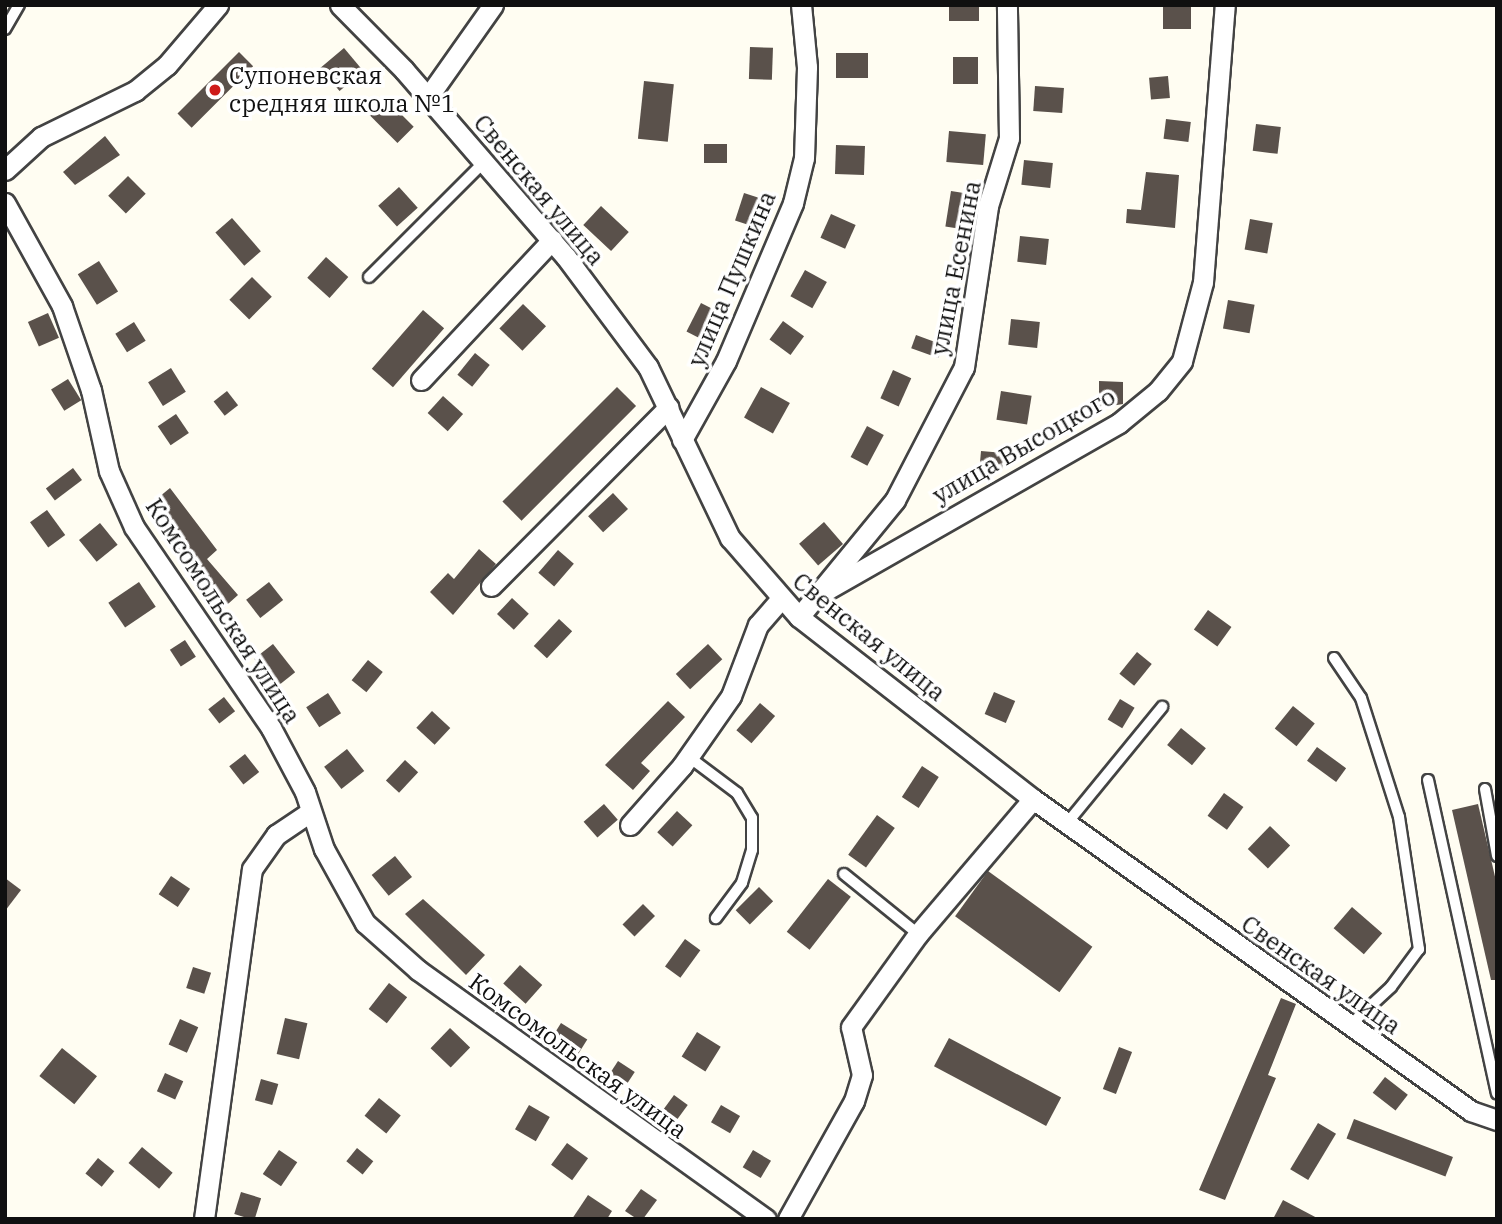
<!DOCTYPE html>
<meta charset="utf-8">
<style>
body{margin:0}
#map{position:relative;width:1502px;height:1224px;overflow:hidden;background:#fffdf2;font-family:"IBM Plex Serif",serif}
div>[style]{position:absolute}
.building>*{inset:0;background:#5a514b;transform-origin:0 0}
.roads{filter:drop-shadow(2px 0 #434343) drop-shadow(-2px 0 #434343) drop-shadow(0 2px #434343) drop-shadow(0 -2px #434343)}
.service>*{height:10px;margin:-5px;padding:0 5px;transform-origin:5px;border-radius:5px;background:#fff}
.minor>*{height:19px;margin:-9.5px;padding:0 9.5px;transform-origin:9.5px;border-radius:9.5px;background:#fff}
.dots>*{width:19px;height:19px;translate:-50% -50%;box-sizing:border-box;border:4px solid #fff;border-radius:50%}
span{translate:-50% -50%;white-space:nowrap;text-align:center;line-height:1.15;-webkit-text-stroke:7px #fff;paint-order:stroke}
.poi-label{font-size:24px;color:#101010}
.left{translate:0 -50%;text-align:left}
.street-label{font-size:24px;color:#101010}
.frame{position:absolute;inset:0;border:7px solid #101010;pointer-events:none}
</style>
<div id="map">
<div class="building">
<div style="left:949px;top:5px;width:30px;height:16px"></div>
<div style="left:1163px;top:5px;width:28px;height:24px"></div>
<div style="left:750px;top:47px;width:23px;height:32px;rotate:2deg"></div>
<div style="left:344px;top:48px;width:30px;height:31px;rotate:50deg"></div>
<div style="left:239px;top:52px;width:20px;height:87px;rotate:45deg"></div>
<div style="left:836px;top:53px;width:32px;height:25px"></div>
<div style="left:953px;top:57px;width:25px;height:27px"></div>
<div style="left:1168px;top:76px;width:22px;height:19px;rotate:85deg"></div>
<div style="left:644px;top:81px;width:30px;height:58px;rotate:6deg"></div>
<div style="left:1035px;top:86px;width:29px;height:25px;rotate:4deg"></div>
<div style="left:384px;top:97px;width:42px;height:23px;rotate:45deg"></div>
<div style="left:1166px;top:119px;width:25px;height:20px;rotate:7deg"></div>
<div style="left:1256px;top:124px;width:25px;height:27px;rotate:7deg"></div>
<div style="left:949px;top:131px;width:37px;height:31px;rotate:5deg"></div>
<div style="clip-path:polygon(105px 136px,120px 155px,75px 185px,63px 172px)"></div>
<div style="left:704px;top:144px;width:23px;height:19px"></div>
<div style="left:836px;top:145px;width:29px;height:29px;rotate:2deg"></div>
<div style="left:1024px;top:160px;width:29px;height:25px;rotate:6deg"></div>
<div style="clip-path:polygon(1146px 172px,1179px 175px,1175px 228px,1126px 223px,1127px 209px,1141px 210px)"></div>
<div style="left:128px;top:176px;width:25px;height:28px;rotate:45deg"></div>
<div style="left:399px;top:187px;width:28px;height:28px;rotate:48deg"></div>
<div style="left:951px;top:191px;width:24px;height:36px;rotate:9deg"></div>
<div style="left:744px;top:193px;width:25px;height:29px;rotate:18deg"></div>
<div style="left:601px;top:206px;width:38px;height:26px;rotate:43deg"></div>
<div style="left:831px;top:214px;width:27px;height:26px;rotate:24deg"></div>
<div style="left:232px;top:218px;width:44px;height:22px;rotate:49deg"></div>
<div style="left:1250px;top:219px;width:23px;height:31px;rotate:10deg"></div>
<div style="left:1020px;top:236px;width:29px;height:26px;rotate:6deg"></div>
<div style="left:326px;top:257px;width:30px;height:28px;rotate:42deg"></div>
<div style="left:99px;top:261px;width:36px;height:25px;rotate:58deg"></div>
<div style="left:805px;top:270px;width:25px;height:30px;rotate:29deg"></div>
<div style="left:252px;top:277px;width:28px;height:32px;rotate:45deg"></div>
<div style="left:1228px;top:300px;width:27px;height:29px;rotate:10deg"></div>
<div style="left:701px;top:303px;width:28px;height:32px;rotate:27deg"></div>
<div style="left:523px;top:304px;width:32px;height:34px;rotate:44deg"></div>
<div style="left:423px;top:310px;width:28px;height:78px;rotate:41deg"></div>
<div style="left:48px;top:313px;width:27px;height:22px;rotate:66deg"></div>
<div style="left:1011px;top:319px;width:29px;height:26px;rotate:6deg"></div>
<div style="left:783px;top:321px;width:26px;height:23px;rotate:36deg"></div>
<div style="left:134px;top:322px;width:22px;height:22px;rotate:58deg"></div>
<div style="left:916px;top:335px;width:29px;height:14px;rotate:20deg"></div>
<div style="left:475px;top:353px;width:19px;height:28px;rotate:39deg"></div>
<div style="left:171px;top:368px;width:28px;height:27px;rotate:58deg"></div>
<div style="left:893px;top:370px;width:20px;height:31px;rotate:24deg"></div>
<div style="left:68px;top:379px;width:25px;height:20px;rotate:58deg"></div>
<div style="clip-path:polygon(1099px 381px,1123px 382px,1123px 404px,1099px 408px)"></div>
<div style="left:617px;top:387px;width:27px;height:162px;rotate:45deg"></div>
<div style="left:761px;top:387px;width:33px;height:35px;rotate:29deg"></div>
<div style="left:227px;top:391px;width:18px;height:17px;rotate:52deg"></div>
<div style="left:1001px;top:391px;width:31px;height:29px;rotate:9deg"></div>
<div style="left:443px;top:396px;width:27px;height:23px;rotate:42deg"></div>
<div style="left:176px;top:414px;width:23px;height:22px;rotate:56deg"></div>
<div style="left:867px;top:426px;width:19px;height:35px;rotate:28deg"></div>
<div style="left:981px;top:451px;width:23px;height:16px;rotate:5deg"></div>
<div style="left:73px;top:468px;width:15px;height:34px;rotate:53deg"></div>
<div style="clip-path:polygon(170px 488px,217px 550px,207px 559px,238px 595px,219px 612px,202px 591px,207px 587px,176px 550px,187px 541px,153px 502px)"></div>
<div style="left:613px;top:493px;width:22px;height:34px;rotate:47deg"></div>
<div style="left:47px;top:510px;width:31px;height:21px;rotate:54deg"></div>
<div style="left:824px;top:522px;width:29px;height:33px;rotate:49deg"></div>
<div style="left:100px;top:523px;width:28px;height:27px;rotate:51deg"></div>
<div style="clip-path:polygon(479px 549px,496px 564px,453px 615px,430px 592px,448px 573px,454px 579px)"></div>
<div style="left:558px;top:550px;width:21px;height:30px;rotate:41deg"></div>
<div style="left:139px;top:582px;width:30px;height:37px;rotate:56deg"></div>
<div style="left:269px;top:582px;width:23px;height:29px;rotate:52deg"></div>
<div style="left:512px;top:598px;width:23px;height:22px;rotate:43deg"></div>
<div style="left:1208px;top:610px;width:29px;height:24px;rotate:36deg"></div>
<div style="left:559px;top:619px;width:18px;height:37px;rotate:43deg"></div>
<div style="left:185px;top:640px;width:20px;height:18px;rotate:57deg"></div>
<div style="left:273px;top:644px;width:36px;height:24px;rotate:52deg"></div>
<div style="left:708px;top:644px;width:21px;height:44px;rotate:47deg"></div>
<div style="left:1137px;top:652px;width:19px;height:28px;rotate:39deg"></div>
<div style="left:368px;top:660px;width:19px;height:26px;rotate:39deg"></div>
<div style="left:994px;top:692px;width:23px;height:24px;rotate:23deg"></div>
<div style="left:328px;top:693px;width:24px;height:26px;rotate:57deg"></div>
<div style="left:224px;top:697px;width:18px;height:20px;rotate:52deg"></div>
<div style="left:1120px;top:699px;width:17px;height:24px;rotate:31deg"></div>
<div style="clip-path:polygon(668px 701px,685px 717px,641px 763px,650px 771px,633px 790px,605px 765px)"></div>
<div style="left:760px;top:703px;width:20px;height:36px;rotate:41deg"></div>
<div style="left:1293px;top:706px;width:28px;height:29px;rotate:39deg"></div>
<div style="left:432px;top:711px;width:25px;height:23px;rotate:43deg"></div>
<div style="left:1181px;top:728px;width:32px;height:22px;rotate:39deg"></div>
<div style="left:1317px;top:747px;width:36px;height:17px;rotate:36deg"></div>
<div style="left:347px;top:749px;width:28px;height:29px;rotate:52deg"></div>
<div style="left:245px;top:754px;width:23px;height:20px;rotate:52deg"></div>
<div style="left:405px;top:760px;width:18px;height:28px;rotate:43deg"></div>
<div style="left:922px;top:766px;width:20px;height:37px;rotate:33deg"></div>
<div style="left:1224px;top:793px;width:24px;height:28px;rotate:36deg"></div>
<div style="left:604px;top:804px;width:21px;height:27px;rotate:49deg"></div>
<div style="clip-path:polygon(1478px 804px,1497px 885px,1497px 980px,1491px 980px,1452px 810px)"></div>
<div style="left:677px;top:811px;width:21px;height:29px;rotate:43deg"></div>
<div style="left:877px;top:815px;width:22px;height:49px;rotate:36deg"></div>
<div style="left:1270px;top:826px;width:28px;height:32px;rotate:44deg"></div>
<div style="left:395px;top:856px;width:27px;height:30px;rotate:51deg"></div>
<div style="left:988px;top:871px;width:129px;height:56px;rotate:36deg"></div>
<div style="left:171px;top:876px;width:23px;height:22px;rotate:34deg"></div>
<div style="clip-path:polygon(5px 878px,21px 890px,5px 911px)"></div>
<div style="left:828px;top:879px;width:29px;height:67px;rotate:38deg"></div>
<div style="left:759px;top:887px;width:20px;height:33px;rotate:45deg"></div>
<div style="clip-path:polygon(423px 899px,485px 955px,466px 975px,405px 914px)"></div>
<div style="left:643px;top:904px;width:17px;height:29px;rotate:45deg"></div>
<div style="left:1352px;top:907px;width:40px;height:28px;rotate:41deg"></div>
<div style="left:685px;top:939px;width:19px;height:34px;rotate:36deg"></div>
<div style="left:520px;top:965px;width:30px;height:25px;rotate:42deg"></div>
<div style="left:193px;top:967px;width:19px;height:22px;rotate:18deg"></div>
<div style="left:389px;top:983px;width:23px;height:33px;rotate:38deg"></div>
<div style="clip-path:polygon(1281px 998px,1296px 1004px,1268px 1075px,1276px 1078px,1225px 1200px,1199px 1190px)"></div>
<div style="left:285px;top:1018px;width:23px;height:37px;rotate:13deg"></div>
<div style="left:180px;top:1019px;width:20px;height:28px;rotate:24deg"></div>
<div style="left:561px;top:1023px;width:31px;height:17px;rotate:32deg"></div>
<div style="left:450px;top:1028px;width:28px;height:28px;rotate:44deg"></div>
<div style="left:697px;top:1032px;width:28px;height:29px;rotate:32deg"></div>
<div style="left:949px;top:1038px;width:127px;height:32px;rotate:28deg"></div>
<div style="left:1119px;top:1047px;width:14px;height:45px;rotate:21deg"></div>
<div style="left:62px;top:1048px;width:45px;height:36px;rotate:39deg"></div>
<div style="left:618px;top:1061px;width:20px;height:19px;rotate:33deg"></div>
<div style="left:165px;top:1073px;width:20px;height:20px;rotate:24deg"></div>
<div style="left:1385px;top:1077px;width:29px;height:20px;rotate:38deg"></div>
<div style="left:261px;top:1079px;width:18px;height:22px;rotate:16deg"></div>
<div style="left:674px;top:1095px;width:17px;height:19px;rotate:36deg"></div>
<div style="left:379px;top:1098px;width:28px;height:23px;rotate:39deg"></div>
<div style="left:529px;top:1105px;width:24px;height:28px;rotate:30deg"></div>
<div style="left:721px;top:1105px;width:22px;height:20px;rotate:30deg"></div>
<div style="left:1354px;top:1119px;width:106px;height:21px;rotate:21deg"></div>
<div style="left:1318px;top:1123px;width:21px;height:54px;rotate:31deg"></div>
<div style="left:567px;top:1143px;width:26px;height:27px;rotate:36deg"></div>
<div style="left:142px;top:1147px;width:40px;height:21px;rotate:40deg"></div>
<div style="left:357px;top:1148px;width:21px;height:17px;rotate:39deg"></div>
<div style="left:279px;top:1150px;width:22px;height:29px;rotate:34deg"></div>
<div style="left:753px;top:1150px;width:21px;height:20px;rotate:31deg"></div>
<div style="left:98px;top:1158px;width:21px;height:20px;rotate:39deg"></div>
<div style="clip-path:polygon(641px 1189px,657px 1200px,643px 1219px,637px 1219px,625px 1211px)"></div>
<div style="left:241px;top:1192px;width:21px;height:23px;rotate:17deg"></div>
<div style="clip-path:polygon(588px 1195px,612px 1211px,607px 1219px,572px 1219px)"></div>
<div style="clip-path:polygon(1283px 1200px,1319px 1219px,1273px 1219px)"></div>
</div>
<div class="roads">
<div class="service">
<div style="left:5px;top:29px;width:28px;rotate:-60deg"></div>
<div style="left:369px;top:277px;width:163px;rotate:-45deg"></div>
<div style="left:1334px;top:658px;width:48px;rotate:56deg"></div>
<div style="left:1361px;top:698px;width:125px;rotate:72.3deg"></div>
<div style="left:1399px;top:817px;width:134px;rotate:81.4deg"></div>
<div style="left:1419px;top:949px;width:47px;rotate:126.4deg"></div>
<div style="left:1391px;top:987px;width:56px;rotate:137.2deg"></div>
<div style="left:689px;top:757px;width:60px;rotate:36.9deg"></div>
<div style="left:737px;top:793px;width:29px;rotate:59deg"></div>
<div style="left:752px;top:818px;width:32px;rotate:90deg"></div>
<div style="left:752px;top:850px;width:34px;rotate:107deg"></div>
<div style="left:742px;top:883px;width:44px;rotate:126.6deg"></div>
<div style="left:1428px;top:780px;width:321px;rotate:77.6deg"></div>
<div style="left:1485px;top:789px;width:68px;rotate:79.8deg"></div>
<div style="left:1068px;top:822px;width:149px;rotate:-50.7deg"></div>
<div style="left:844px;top:874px;width:95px;rotate:39deg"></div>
</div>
<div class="minor">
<div style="left:340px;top:5px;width:91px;rotate:45.4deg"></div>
<div style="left:404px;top:70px;width:247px;rotate:49.1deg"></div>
<div style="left:566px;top:257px;width:137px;rotate:53.3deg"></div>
<div style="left:648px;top:367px;width:190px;rotate:64.4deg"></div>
<div style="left:730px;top:538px;width:105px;rotate:48.9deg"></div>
<div style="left:799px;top:617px;width:296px;rotate:37.9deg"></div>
<div style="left:1033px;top:799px;width:538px;rotate:35.46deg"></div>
<div style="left:1471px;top:1111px;width:28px;rotate:19deg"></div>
<div style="left:428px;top:97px;width:113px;rotate:-54.8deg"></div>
<div style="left:5px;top:170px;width:49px;rotate:-42.5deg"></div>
<div style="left:41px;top:137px;width:105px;rotate:-26.1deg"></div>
<div style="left:135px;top:91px;width:41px;rotate:-39.1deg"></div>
<div style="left:167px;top:65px;width:79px;rotate:-49.6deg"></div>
<div style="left:5px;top:203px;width:118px;rotate:61deg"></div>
<div style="left:62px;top:306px;width:89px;rotate:71deg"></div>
<div style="left:91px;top:390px;width:83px;rotate:77.5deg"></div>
<div style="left:109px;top:471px;width:61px;rotate:65.9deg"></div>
<div style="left:134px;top:527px;width:243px;rotate:55.7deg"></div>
<div style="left:271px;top:728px;width:72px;rotate:62deg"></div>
<div style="left:305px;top:792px;width:60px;rotate:71.6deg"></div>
<div style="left:324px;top:849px;width:85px;rotate:61deg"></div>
<div style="left:365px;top:923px;width:71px;rotate:41.6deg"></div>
<div style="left:418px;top:970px;width:428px;rotate:35.6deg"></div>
<div style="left:421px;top:380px;width:192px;rotate:-46.9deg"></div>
<div style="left:682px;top:440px;width:90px;rotate:-60.9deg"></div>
<div style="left:726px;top:361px;width:172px;rotate:-67deg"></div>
<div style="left:793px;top:203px;width:46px;rotate:-76.3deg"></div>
<div style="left:804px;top:158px;width:91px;rotate:-88.1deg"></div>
<div style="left:807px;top:67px;width:62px;rotate:-95.5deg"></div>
<div style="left:491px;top:586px;width:252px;rotate:-45.2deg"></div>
<div style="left:823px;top:592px;width:341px;rotate:-29.7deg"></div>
<div style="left:1119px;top:423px;width:50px;rotate:-39.4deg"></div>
<div style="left:1158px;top:391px;width:38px;rotate:-51deg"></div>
<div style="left:1182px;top:361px;width:82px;rotate:-75.1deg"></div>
<div style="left:1203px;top:282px;width:278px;rotate:-85.5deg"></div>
<div style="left:799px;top:617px;width:151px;rotate:-50.6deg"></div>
<div style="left:895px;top:500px;width:150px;rotate:-62.6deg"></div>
<div style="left:964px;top:367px;width:163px;rotate:-81.5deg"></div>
<div style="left:988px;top:206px;width:71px;rotate:-72.8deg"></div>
<div style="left:1009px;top:138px;width:133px;rotate:-90.9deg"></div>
<div style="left:630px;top:825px;width:79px;rotate:-48.6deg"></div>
<div style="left:682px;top:766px;width:85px;rotate:-55deg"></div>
<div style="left:731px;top:696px;width:76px;rotate:-69.2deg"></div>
<div style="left:758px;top:625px;width:35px;rotate:-49deg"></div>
<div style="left:204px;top:1219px;width:353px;rotate:-82.2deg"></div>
<div style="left:252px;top:869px;width:42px;rotate:-54.8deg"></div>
<div style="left:276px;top:835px;width:40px;rotate:-34deg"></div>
<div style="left:788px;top:1219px;width:135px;rotate:-60.8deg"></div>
<div style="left:854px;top:1101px;width:27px;rotate:-73deg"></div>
<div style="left:862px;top:1075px;width:49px;rotate:-102.9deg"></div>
<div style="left:851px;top:1027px;width:115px;rotate:-54.2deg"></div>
<div style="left:918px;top:934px;width:177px;rotate:-49.6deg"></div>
</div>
</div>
<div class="dots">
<div style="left:215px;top:90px;background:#ce1b1a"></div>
</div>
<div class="poi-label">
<span class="left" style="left:229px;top:90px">Супоневская<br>средняя школа №1</span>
</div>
<div class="street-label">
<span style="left:539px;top:190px;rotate:50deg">Свенская улица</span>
<span style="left:956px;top:268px;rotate:-79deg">улица Есенина</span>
<span style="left:732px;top:279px;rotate:-67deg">улица Пушкина</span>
<span style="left:1024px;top:446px;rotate:-30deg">улица Высоцкого</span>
<span style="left:223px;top:611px;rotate:57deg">Комсомольская улица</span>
<span style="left:869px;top:637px;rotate:39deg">Свенская улица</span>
<span style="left:1321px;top:975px;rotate:35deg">Свенская улица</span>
<span style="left:578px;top:1056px;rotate:36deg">Комсомольская улица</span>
</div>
<div class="frame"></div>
</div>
